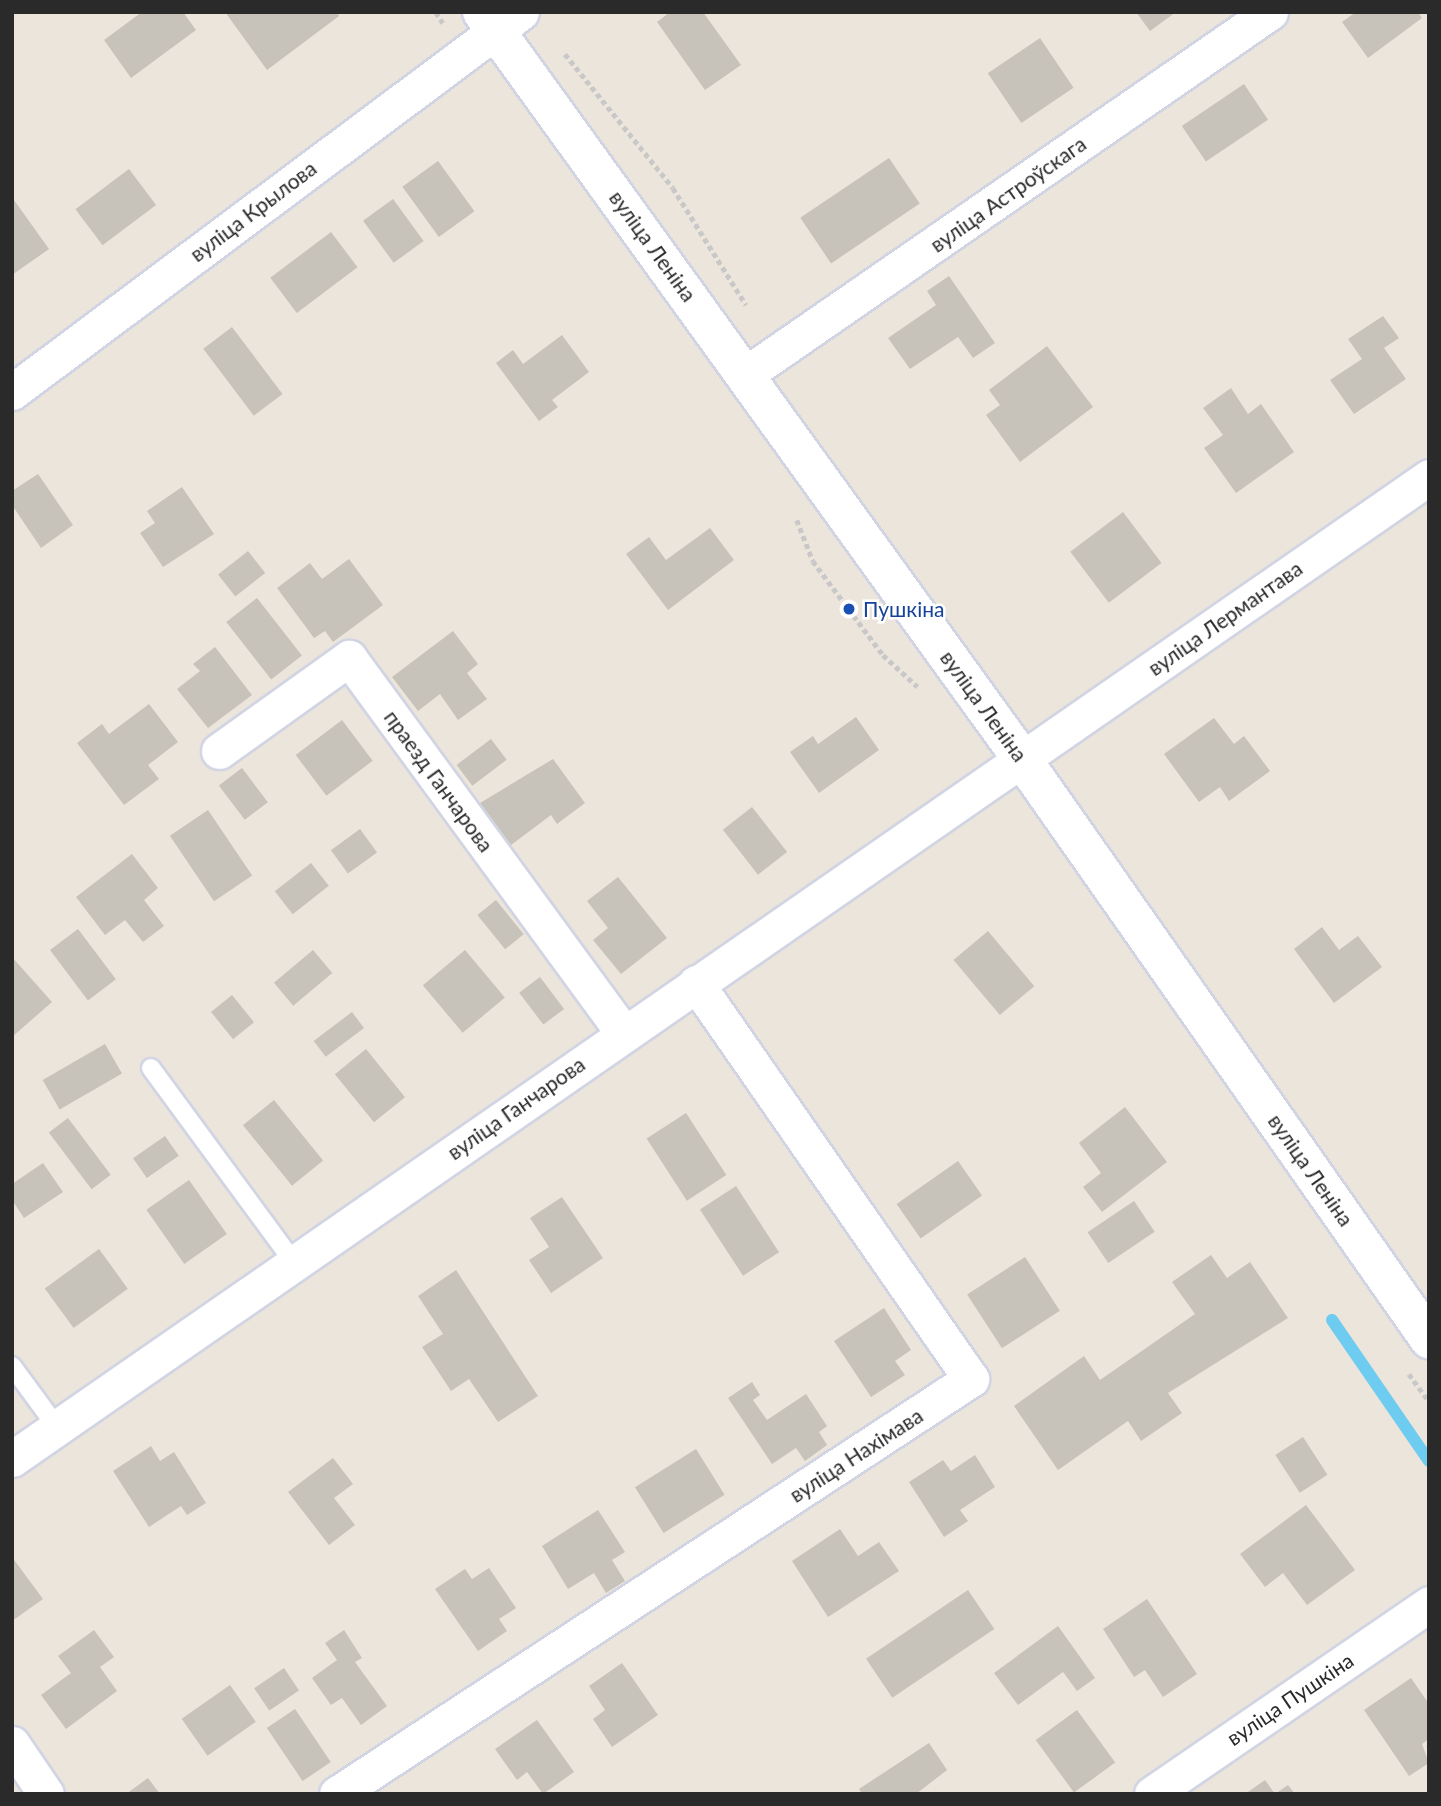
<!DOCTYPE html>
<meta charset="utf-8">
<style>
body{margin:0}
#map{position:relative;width:1441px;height:1806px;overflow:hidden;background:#ece5db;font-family:Lato,sans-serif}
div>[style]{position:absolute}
.stream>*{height:12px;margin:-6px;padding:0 6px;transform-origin:6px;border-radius:6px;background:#6dccf0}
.building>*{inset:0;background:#c7c3ba;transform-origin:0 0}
.path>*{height:4.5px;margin-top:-2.25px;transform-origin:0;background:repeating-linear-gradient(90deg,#c8c8c8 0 5px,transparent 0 8.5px)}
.roads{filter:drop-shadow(2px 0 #d1d4e3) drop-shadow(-2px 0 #d1d4e3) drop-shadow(0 2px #d1d4e3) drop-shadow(0 -2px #d1d4e3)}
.service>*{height:18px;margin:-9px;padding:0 9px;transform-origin:9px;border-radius:9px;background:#fff}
.minor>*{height:35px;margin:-17.5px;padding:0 17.5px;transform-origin:17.5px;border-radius:17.5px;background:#fff}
.secondary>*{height:38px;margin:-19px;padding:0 19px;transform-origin:19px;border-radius:19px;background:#fff}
.dots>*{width:19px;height:19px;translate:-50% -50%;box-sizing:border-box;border:4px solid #fff;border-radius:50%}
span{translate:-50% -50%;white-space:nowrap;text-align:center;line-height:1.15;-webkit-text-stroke:5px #fff;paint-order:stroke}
.street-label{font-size:21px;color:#2a2a2a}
.transit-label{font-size:21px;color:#164399}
.left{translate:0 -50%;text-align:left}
.frame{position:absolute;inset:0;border:14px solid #2a2a2a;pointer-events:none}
</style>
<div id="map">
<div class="stream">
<div style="left:1332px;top:1320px;width:171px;rotate:55.5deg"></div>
</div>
<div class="building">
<div style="clip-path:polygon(142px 12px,183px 12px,196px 30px,131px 78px,104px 40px)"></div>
<div style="clip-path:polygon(225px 12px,337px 12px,339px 16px,267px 70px)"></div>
<div style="clip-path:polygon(670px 12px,703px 12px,741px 65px,705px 90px,657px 22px)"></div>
<div style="clip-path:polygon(1136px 12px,1176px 12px,1150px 31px)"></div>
<div style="clip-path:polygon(1356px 12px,1418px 12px,1422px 18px,1368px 58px,1342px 22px)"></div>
<div style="left:1040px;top:38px;width:60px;height:63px;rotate:56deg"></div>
<div style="left:1244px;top:84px;width:43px;height:75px;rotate:56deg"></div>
<div style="left:889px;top:158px;width:55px;height:107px;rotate:56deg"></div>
<div style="left:438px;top:161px;width:62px;height:44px;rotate:54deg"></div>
<div style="left:129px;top:169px;width:45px;height:67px;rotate:53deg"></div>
<div style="left:393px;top:199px;width:52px;height:37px;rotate:54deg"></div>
<div style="clip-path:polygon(14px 200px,49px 249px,12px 275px,12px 201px)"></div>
<div style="left:331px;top:232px;width:44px;height:76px;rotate:53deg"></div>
<div style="clip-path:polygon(949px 276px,995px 343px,973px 358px,958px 337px,910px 369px,888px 338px,936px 305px,927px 291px)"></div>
<div style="clip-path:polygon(1383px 316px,1399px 338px,1384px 348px,1406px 379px,1354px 414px,1330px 380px,1362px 359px,1348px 339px)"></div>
<div style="left:232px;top:327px;width:84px;height:36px;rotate:53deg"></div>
<div style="clip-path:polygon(562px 335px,589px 372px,552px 400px,558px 407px,539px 421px,496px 363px,513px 350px,523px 364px)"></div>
<div style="clip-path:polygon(1047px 346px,1093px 407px,1020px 462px,986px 415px,1000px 405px,989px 390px)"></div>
<div style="clip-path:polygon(1231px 388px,1248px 414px,1261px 404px,1294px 452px,1236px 493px,1204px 448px,1223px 435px,1203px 408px)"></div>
<div style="clip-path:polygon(38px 474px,73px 525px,41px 548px,12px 505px,12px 491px)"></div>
<div style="clip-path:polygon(182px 487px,214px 534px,163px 567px,140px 533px,155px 523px,147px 511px)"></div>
<div style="left:1123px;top:512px;width:64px;height:66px;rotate:53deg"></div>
<div style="clip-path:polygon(710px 528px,734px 560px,668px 610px,626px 554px,649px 537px,666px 560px)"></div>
<div style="left:248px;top:551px;width:28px;height:38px;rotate:52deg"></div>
<div style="clip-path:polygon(349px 559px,383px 605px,333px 642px,325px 631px,314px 638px,277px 588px,310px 563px,322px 579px)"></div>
<div style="left:257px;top:598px;width:73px;height:39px;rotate:52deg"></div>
<div style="clip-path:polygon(453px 631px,478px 664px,467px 673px,487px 699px,458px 720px,440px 694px,418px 711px,392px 677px)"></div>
<div style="clip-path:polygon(215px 647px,252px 695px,208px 728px,177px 689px,200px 671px,193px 664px)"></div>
<div style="clip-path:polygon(149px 704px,178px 742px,148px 765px,159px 779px,124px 805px,77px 743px,102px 724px,109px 734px)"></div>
<div style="clip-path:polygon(856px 717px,879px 750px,819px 793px,790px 752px,813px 736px,818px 744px)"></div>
<div style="clip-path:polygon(1214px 718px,1234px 744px,1244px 736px,1270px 771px,1229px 801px,1220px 787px,1199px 802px,1164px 754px)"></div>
<div style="left:342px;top:720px;width:51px;height:58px;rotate:53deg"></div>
<div style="left:491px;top:739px;width:26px;height:43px;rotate:53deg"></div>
<div style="clip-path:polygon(553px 759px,585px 803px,557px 824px,551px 815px,511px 845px,480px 803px)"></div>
<div style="left:242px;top:768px;width:43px;height:29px;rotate:53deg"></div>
<div style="left:752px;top:807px;width:57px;height:37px;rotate:52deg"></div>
<div style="left:208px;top:810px;width:79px;height:46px;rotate:56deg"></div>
<div style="left:360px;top:829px;width:29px;height:36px;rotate:54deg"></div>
<div style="clip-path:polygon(132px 854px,158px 888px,144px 900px,164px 926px,143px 942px,125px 920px,105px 935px,76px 897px)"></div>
<div style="left:311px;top:863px;width:29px;height:46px;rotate:52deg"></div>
<div style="clip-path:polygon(618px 877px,667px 938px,621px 974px,593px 940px,608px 928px,587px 901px)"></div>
<div style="left:496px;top:900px;width:44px;height:24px;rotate:51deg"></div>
<div style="clip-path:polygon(1322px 927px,1339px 950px,1358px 936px,1382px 967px,1334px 1003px,1294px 949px)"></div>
<div style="left:78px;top:929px;width:63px;height:35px;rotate:53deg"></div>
<div style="left:988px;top:931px;width:72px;height:45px;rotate:50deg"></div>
<div style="left:313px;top:950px;width:30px;height:51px;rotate:50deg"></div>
<div style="left:465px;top:950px;width:62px;height:55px;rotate:50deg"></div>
<div style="clip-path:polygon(12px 957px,52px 1002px,12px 1037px)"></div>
<div style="left:540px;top:977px;width:40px;height:26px;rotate:53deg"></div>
<div style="left:232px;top:995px;width:35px;height:27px;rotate:51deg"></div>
<div style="left:352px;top:1012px;width:20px;height:48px;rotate:53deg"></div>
<div style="left:105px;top:1044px;width:34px;height:72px;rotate:60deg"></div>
<div style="left:366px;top:1049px;width:62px;height:40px;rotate:51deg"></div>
<div style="left:274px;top:1100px;width:78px;height:40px;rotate:51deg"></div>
<div style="clip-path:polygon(1125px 1107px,1167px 1162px,1102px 1212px,1083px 1187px,1101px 1173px,1079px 1143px)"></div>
<div style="left:686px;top:1113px;width:74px;height:47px;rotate:57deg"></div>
<div style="left:68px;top:1118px;width:71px;height:24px;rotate:53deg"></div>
<div style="left:165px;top:1136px;width:24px;height:39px;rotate:55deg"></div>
<div style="left:958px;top:1161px;width:42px;height:75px;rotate:55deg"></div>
<div style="clip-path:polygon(43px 1163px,63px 1192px,24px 1218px,12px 1200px,12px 1184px)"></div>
<div style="left:189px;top:1180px;width:66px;height:52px;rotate:55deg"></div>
<div style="left:736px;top:1186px;width:79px;height:43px;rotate:57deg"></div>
<div style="clip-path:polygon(562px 1197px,603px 1258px,551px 1293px,529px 1260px,549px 1247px,530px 1218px)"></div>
<div style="left:1134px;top:1201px;width:37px;height:56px;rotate:56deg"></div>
<div style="left:99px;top:1249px;width:49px;height:67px;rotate:54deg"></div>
<div style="clip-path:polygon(1211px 1255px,1227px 1278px,1250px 1262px,1288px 1318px,1168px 1393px,1182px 1413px,1141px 1441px,1128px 1421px,1058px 1470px,1014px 1406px,1084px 1356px,1100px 1380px,1195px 1314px,1172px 1282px)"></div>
<div style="left:1025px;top:1257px;width:64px;height:69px;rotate:57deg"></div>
<div style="clip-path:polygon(456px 1270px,538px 1396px,498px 1422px,469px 1379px,451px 1391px,422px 1347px,443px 1334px,418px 1296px)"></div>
<div style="clip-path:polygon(884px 1308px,911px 1350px,895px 1361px,905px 1375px,871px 1397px,834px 1341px)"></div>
<div style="clip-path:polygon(752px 1382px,760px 1395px,753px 1400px,767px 1420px,806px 1394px,827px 1426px,819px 1432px,827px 1445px,805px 1461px,796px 1448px,772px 1464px,728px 1398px)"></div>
<div style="left:1303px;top:1437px;width:45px;height:33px;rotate:57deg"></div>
<div style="clip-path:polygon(151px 1446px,160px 1461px,174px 1452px,206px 1503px,187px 1515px,181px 1506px,149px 1527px,113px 1471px)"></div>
<div style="left:696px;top:1449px;width:54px;height:72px;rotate:58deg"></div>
<div style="clip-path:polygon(975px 1455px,995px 1487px,960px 1510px,968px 1521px,944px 1537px,909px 1482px,943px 1460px,951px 1471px)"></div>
<div style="clip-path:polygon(333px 1458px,353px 1484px,334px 1498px,355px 1525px,329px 1545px,288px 1492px)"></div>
<div style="clip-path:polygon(1306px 1505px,1355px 1570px,1307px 1605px,1283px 1573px,1265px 1587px,1240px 1554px)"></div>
<div style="clip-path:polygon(598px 1510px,625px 1552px,612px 1560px,625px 1581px,606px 1593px,594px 1573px,568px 1589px,542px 1546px)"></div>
<div style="clip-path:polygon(840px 1529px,858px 1556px,879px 1542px,899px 1571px,828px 1617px,792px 1561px)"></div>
<div style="clip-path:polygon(12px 1557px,43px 1599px,12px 1621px)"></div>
<div style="clip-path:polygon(489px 1568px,516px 1608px,499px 1619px,507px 1631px,478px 1651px,435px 1589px,465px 1569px,472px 1579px)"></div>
<div style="left:968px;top:1590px;width:47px;height:123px;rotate:56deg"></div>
<div style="clip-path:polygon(1147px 1599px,1197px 1674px,1163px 1697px,1145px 1670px,1134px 1677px,1103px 1629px)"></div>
<div style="clip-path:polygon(1058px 1626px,1095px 1678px,1077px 1691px,1063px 1672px,1018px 1705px,994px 1673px)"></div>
<div style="clip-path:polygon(94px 1630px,114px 1657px,100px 1667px,117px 1691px,66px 1729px,41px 1695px,71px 1673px,58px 1656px)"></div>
<div style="clip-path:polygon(344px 1630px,362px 1658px,355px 1662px,387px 1706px,361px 1725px,342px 1698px,331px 1705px,312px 1678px,337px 1660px,325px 1643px)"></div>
<div style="clip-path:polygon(622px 1663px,658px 1715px,612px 1747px,593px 1719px,605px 1710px,589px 1686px)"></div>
<div style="left:284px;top:1668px;width:27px;height:36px;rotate:56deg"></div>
<div style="clip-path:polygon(1411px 1678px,1429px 1704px,1429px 1739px,1422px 1744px,1429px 1763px,1409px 1776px,1364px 1710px)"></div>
<div style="left:230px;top:1685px;width:45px;height:59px;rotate:55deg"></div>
<div style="left:295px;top:1709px;width:64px;height:34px;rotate:56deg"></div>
<div style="left:1077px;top:1710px;width:65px;height:51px;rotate:54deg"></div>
<div style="clip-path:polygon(537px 1720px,574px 1772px,543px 1794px,527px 1772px,517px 1780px,495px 1749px)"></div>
<div style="clip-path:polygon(929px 1743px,947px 1770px,916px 1794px,862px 1794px,859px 1789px)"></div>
<div style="clip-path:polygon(148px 1778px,160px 1794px,126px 1794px)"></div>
<div style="clip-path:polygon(1265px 1780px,1275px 1794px,1245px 1794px)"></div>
<div style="clip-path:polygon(1288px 1785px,1295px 1794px,1275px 1794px)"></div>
</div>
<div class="path">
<div style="left:436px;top:12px;width:13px;rotate:58deg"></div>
<div style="left:565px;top:54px;width:172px;rotate:51.1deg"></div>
<div style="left:673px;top:188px;width:138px;rotate:58deg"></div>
<div style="left:797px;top:520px;width:44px;rotate:68.7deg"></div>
<div style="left:813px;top:561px;width:117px;rotate:53.3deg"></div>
<div style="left:883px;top:655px;width:47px;rotate:42.4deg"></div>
<div style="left:1409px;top:1374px;width:34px;rotate:54deg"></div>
</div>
<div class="roads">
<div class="service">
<div style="left:151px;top:1068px;width:242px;rotate:53.7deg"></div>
<div style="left:12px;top:1366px;width:74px;rotate:53.7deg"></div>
</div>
<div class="minor">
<div style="left:746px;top:374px;width:637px;rotate:-34.64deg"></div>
<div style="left:12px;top:392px;width:635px;rotate:-36.74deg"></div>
<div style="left:219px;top:751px;width:160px;rotate:-35.6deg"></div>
<div style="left:349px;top:658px;width:464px;rotate:53.8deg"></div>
<div style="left:12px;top:1459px;width:1724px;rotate:-34.72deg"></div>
<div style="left:12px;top:1744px;width:60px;rotate:55.8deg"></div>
<div style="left:337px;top:1794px;width:758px;rotate:-33.21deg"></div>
<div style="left:971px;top:1379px;width:482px;rotate:-124.8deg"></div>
<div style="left:1152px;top:1794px;width:336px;rotate:-34.4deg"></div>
</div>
<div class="secondary">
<div style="left:482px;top:12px;width:922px;rotate:54.14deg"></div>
<div style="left:1022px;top:759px;width:709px;rotate:54.94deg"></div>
</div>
</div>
<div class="dots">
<div style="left:849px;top:609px;background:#1a4fb4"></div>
</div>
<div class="street-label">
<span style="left:1008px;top:194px;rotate:-35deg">вуліца Астроўскага</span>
<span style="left:253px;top:211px;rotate:-37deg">вуліца Крылова</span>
<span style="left:653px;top:246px;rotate:54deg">вуліца Леніна</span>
<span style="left:1225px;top:618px;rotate:-35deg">вуліца Лермантава</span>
<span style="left:984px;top:706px;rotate:54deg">вуліца Леніна</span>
<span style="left:439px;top:781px;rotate:54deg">праезд Ганчарова</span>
<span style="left:516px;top:1108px;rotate:-35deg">вуліца Ганчарова</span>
<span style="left:1311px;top:1170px;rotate:55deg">вуліца Леніна</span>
<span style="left:856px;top:1455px;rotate:-33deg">вуліца Нахімава</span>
<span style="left:1290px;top:1699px;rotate:-34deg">вуліца Пушкіна</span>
</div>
<div class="transit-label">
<span class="left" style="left:863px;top:609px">Пушкіна</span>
</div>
<div class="frame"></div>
</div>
